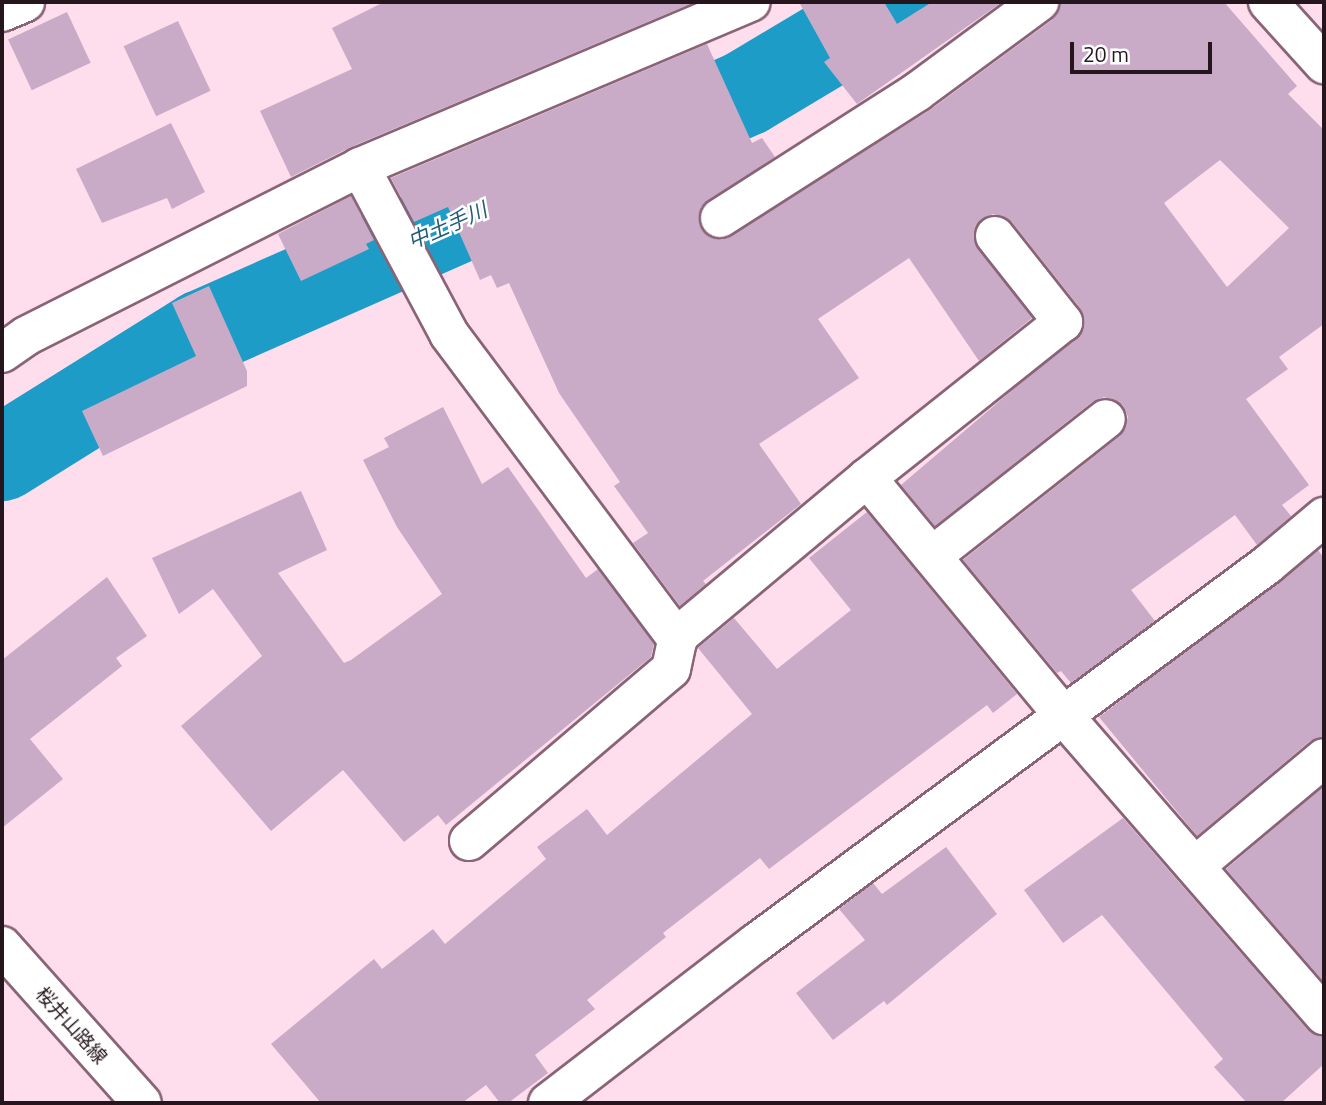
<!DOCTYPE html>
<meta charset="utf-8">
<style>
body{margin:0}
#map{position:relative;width:1326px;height:1105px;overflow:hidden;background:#feddec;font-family:"Titillium Web","Noto Sans JP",sans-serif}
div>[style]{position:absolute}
.river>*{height:86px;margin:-43px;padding:0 43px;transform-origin:43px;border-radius:43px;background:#1e9cc8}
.building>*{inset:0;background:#caabc7;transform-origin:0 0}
.roads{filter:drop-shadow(2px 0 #896476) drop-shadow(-2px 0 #896476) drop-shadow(0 2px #896476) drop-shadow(0 -2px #896476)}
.minor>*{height:38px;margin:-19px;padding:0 19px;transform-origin:19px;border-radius:19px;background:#fff}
.major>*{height:38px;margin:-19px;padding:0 19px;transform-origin:19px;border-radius:19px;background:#fff}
span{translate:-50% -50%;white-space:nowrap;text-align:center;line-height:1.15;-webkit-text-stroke:5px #fff;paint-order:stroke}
.street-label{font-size:19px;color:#25161d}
.water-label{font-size:21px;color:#225d76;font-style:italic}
.frame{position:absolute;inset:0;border:4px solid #25161d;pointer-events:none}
.scale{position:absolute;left:1070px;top:42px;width:142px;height:32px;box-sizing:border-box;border:4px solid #25161d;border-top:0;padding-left:9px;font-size:21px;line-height:24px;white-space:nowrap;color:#25161d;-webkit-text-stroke:5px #fff;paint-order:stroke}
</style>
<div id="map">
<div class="river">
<div style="left:2px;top:458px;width:236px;rotate:-32deg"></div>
<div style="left:202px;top:333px;width:595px;rotate:-23.81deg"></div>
<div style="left:746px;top:93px;width:177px;rotate:-30.9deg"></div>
</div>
<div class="building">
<div style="clip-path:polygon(384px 2px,688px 2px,690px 4px,351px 147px,291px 177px,260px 111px,352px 69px,332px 28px)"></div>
<div style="clip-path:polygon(799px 2px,884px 2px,897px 24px,932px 2px,1002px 2px,857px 104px,824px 62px,830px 58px)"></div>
<div style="clip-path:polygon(evenodd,1060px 2px,1224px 2px,1297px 86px,1288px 94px,1324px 130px,1324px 324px,1279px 357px,1288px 369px,1246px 399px,1309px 485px,1282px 505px,1291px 516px,1257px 545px,1235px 515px,1131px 590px,1155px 621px,1071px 683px,1061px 671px,1057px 673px,963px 560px,1120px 436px,1128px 417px,1123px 405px,1104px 397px,1092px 402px,935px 526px,901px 485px,1084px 329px,1080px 308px,1012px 222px,993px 214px,981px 219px,974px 240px,1032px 318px,979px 361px,909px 258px,818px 319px,859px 378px,759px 444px,801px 504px,703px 581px,706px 584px,680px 606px,633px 543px,648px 533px,614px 486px,620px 482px,559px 393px,509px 283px,497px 288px,491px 275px,480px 280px,448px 207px,414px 222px,391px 178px,707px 44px,752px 143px,762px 138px,775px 157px,701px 207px,702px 230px,722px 240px,930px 110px,1052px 20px,1060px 2px,1220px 160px,1289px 228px,1227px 287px,1164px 203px,1220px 160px)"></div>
<div style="left:67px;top:12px;width:56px;height:65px;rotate:65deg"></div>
<div style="left:178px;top:21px;width:77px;height:60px;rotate:65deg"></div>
<div style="clip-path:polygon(171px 123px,205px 192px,172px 209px,167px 198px,102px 223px,76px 169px)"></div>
<div style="clip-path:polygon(351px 196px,374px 240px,366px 244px,369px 249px,301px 281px,278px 234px)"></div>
<div style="clip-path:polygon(209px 286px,247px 371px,247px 386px,103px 456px,82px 411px,196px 356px,172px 303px)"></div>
<div style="clip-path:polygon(443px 407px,482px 484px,508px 467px,586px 578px,598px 569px,654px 644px,651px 657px,446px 825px,438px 815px,404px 842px,343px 770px,271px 831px,181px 726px,262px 656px,213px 589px,179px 614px,152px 558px,301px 491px,327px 550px,278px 573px,344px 663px,351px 660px,442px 594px,397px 527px,363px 460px,389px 447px,384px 438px)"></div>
<div style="clip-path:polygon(867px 512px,1017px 694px,993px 713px,987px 705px,769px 869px,760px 858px,663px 933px,666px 937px,587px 1000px,595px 1009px,535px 1055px,548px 1073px,508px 1103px,500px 1103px,486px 1085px,462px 1103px,321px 1103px,271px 1044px,374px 959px,382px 969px,433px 929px,445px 944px,546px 859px,537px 847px,587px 809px,607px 835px,752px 714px,698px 648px,734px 618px,777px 669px,851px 610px,809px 558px)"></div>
<div style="clip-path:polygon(1318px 550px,1324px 558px,1324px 737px,1310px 741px,1197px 836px,1099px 717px)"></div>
<div style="clip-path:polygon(107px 577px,147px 636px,116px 658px,122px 666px,30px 739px,63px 779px,2px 828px,2px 660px)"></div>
<div style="clip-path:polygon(1324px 786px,1324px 982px,1226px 869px)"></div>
<div style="clip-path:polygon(1123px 818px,1307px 1029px,1324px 1036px,1324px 1064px,1281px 1103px,1247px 1103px,1214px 1067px,1223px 1059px,1102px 915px,1063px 943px,1024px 890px)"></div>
<div style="clip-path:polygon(946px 847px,997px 914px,887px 1005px,884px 1001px,833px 1040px,796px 993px,865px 940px,839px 909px,873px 883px,882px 894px)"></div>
</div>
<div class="roads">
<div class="minor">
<div style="left:1268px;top:2px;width:84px;rotate:47.9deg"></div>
<div style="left:2px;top:12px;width:25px;rotate:-23deg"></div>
<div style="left:360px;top:167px;width:189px;rotate:61.9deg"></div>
<div style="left:449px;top:334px;width:382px;rotate:53.2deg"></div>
<div style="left:720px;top:218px;width:234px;rotate:-32.6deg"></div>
<div style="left:917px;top:92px;width:152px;rotate:-36.4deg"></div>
<div style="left:995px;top:236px;width:110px;rotate:51.7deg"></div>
<div style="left:1063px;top:322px;width:251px;rotate:141.5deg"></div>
<div style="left:867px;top:478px;width:308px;rotate:50.4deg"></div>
<div style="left:1063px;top:715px;width:398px;rotate:49deg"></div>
<div style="left:2px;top:353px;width:29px;rotate:-35deg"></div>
<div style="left:26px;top:336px;width:374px;rotate:-26.8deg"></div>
<div style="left:360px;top:167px;width:424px;rotate:-22.9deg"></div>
<div style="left:932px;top:556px;width:221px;rotate:-38.2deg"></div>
<div style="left:469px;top:841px;width:265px;rotate:-40.4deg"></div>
<div style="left:671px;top:669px;width:34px;rotate:-78deg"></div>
<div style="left:678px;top:636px;width:246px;rotate:-39.9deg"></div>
<div style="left:1195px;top:866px;width:168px;rotate:-39.9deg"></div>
<div style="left:548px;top:1103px;width:262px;rotate:-37.6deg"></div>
<div style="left:756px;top:943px;width:636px;rotate:-36.49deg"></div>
<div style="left:1267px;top:565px;width:75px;rotate:-40.1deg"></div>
</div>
<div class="major">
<div style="left:2px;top:946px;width:210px;rotate:48.3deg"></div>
</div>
</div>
<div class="street-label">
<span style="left:72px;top:1025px;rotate:48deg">桜井山路線</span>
</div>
<div class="water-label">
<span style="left:447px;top:225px;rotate:-24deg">中土手川</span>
</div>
<div class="frame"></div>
<div class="scale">20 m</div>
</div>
